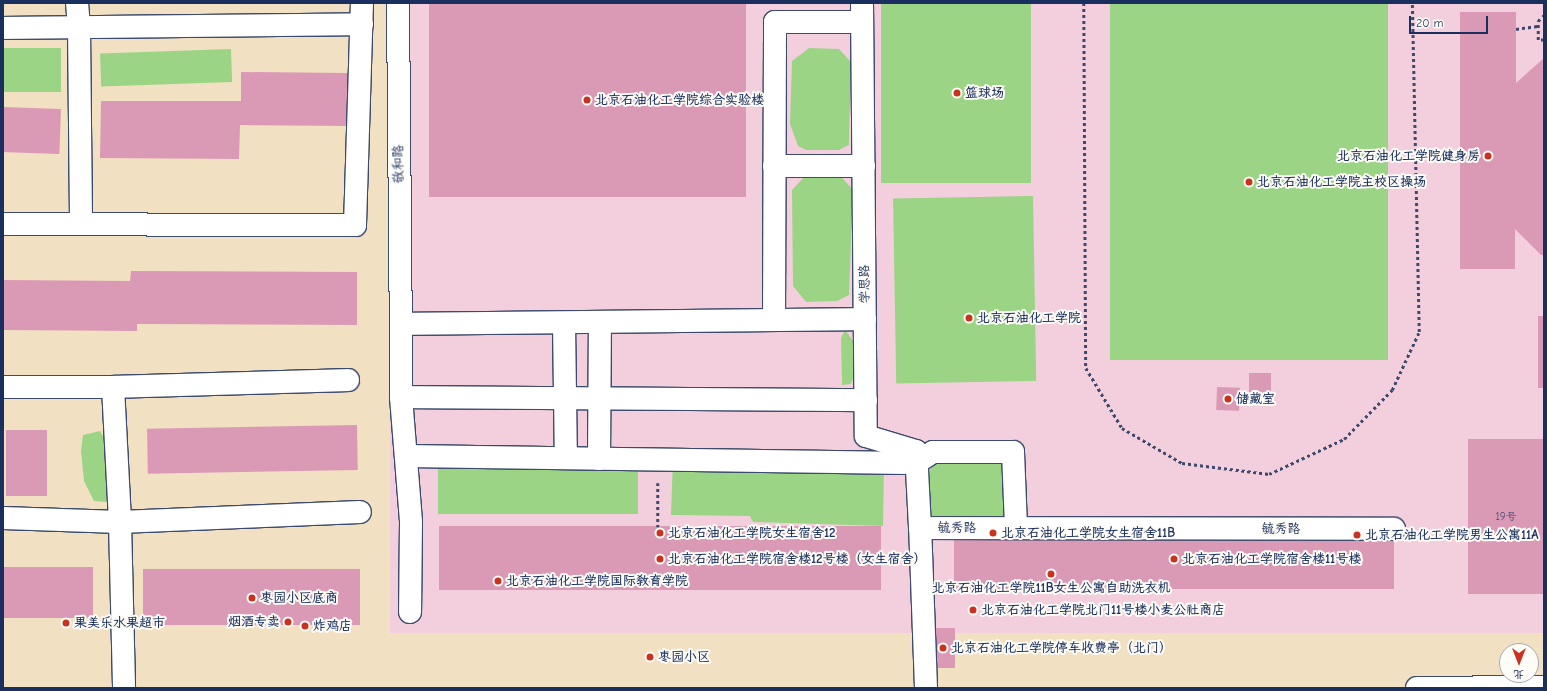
<!DOCTYPE html>
<meta charset="utf-8">
<style>
body{margin:0}
#map{position:relative;width:1547px;height:691px;overflow:hidden;background:#f2e0c3;font-family:"Comic Neue","LXGW WenKai TC",sans-serif}
div>[style]{position:absolute}
.built>*{inset:0;background:#f3cfde;transform-origin:0 0}
.green>*{inset:0;background:#9cd486;transform-origin:0 0}
.building>*{inset:0;background:#da9ab5;transform-origin:0 0}
.path>*{height:2.5px;margin-top:-1.25px;transform-origin:0;background:repeating-linear-gradient(90deg,#3b4a6d 0 3px,transparent 0 6px)}
.roads{filter:drop-shadow(1px 0 #3b4a6d) drop-shadow(-1px 0 #3b4a6d) drop-shadow(0 1px #3b4a6d) drop-shadow(0 -1px #3b4a6d)}
.minor>*{height:22px;margin:-11px;padding:0 11px;transform-origin:11px;border-radius:11px;background:#fff}
.dots>*{width:11px;height:11px;translate:-50% -50%;box-sizing:border-box;border:2px solid #fdfcf7;border-radius:50%}
span{translate:-50% -50%;white-space:nowrap;text-align:center;line-height:1.15;-webkit-text-stroke:4px #fdfcf7;paint-order:stroke}
.number-label{font-size:11px;color:#4b4a74}
.number-label span{-webkit-text-stroke-width:0}
.poi-label{font-size:13px;color:#1b2f5e;font-weight:700}
.left{translate:0 -50%;text-align:left}
.right{translate:-100% -50%;text-align:right}
.street-label{font-size:13px;color:#1b2f5e}
.frame{position:absolute;inset:0;border:4px solid #1b2f5e;pointer-events:none}
.north{position:absolute;left:1499px;top:643px;width:40px;height:40px;box-sizing:border-box;background:#fdfcf7;border:1px solid #a3aaba;border-radius:50%;rotate:180deg;font-size:11px;font-weight:700;line-height:16px;text-align:center;color:#1b2f5e}
.north::after{content:'';display:block;margin:auto;width:14px;height:18px;background:#c8321e;clip-path:polygon(50% 0,100% 100%,50% 72%,0 100%)}
.scale{position:absolute;left:1409px;top:16px;width:79px;height:18px;box-sizing:border-box;border:2px solid #1b2f5e;border-top:0;padding-left:5px;font-size:12px;line-height:14px;white-space:nowrap;color:#1b2f5e;-webkit-text-stroke:3px #fdfcf7;paint-order:stroke}
</style>
<div id="map">
<div class="built">
<div style="left:390px;top:3px;width:1154px;height:630px"></div>
</div>
<div class="green">
<div style="left:881px;top:3px;width:150px;height:180px"></div>
<div style="left:1110px;top:3px;width:278px;height:357px"></div>
<div style="left:3px;top:48px;width:58px;height:44px"></div>
<div style="clip-path:polygon(809px 48px,839px 49px,851px 62px,849px 145px,839px 150px,806px 150px,798px 146px,790px 124px,792px 61px)"></div>
<div style="left:231px;top:49px;width:33px;height:131px;rotate:88deg"></div>
<div style="clip-path:polygon(838px 173px,853px 190px,849px 295px,837px 301px,806px 302px,793px 286px,792px 190px,807px 174px)"></div>
<div style="left:1033px;top:196px;width:185px;height:140px;rotate:89deg"></div>
<div style="clip-path:polygon(845px 330px,854px 342px,855px 373px,851px 384px,842px 385px,841px 338px)"></div>
<div style="clip-path:polygon(100px 431px,109px 447px,108px 502px,94px 501px,84px 481px,81px 451px,83px 435px)"></div>
<div style="clip-path:polygon(673px 456px,884px 462px,883px 526px,753px 522px,750px 516px,671px 515px)"></div>
<div style="clip-path:polygon(1009px 460px,1009px 511px,1002px 522px,936px 524px,931px 516px,929px 470px,939px 461px)"></div>
<div style="left:438px;top:469px;width:200px;height:45px"></div>
</div>
<div class="building">
<div style="left:429px;top:3px;width:317px;height:194px"></div>
<div style="clip-path:polygon(1460px 12px,1516px 12px,1516px 83px,1544px 58px,1544px 255px,1541px 255px,1515px 229px,1515px 269px,1460px 269px)"></div>
<div style="clip-path:polygon(241px 72px,348px 73px,348px 126px,240px 125px,239px 159px,100px 158px,101px 101px,241px 101px)"></div>
<div style="left:3px;top:107px;width:58px;height:45px;rotate:2deg"></div>
<div style="clip-path:polygon(131px 271px,357px 272px,357px 325px,137px 324px,137px 331px,3px 330px,3px 280px,130px 281px)"></div>
<div style="left:1538px;top:316px;width:6px;height:72px"></div>
<div style="left:1249px;top:373px;width:22px;height:21px"></div>
<div style="left:1217px;top:387px;width:23px;height:23px;rotate:2deg"></div>
<div style="left:357px;top:425px;width:45px;height:210px;rotate:89deg"></div>
<div style="left:6px;top:430px;width:41px;height:66px"></div>
<div style="left:1468px;top:439px;width:76px;height:155px"></div>
<div style="left:439px;top:526px;width:442px;height:64px"></div>
<div style="left:954px;top:529px;width:440px;height:60px"></div>
<div style="left:3px;top:567px;width:90px;height:51px"></div>
<div style="left:360px;top:569px;width:56px;height:217px;rotate:90deg"></div>
<div style="left:932px;top:628px;width:23px;height:40px"></div>
</div>
<div class="path">
<div style="left:1084px;top:3px;width:365px;rotate:89.7deg"></div>
<div style="left:1086px;top:368px;width:70px;rotate:59deg"></div>
<div style="left:1122px;top:428px;width:69px;rotate:30.3deg"></div>
<div style="left:1182px;top:463px;width:88px;rotate:7.2deg"></div>
<div style="left:1269px;top:474px;width:83px;rotate:-25deg"></div>
<div style="left:1344px;top:439px;width:69px;rotate:-45.6deg"></div>
<div style="left:1392px;top:390px;width:64px;rotate:-65deg"></div>
<div style="left:1419px;top:332px;width:329px;rotate:-91.2deg"></div>
<div style="left:1516px;top:29px;width:22px;rotate:-8deg"></div>
<div style="left:1544px;top:40px;width:6px;rotate:180deg"></div>
<div style="left:1538px;top:40px;width:19px;rotate:-90deg"></div>
<div style="left:1538px;top:21px;width:8px;rotate:-45deg"></div>
<div style="left:658px;top:483px;width:44px;rotate:90deg"></div>
</div>
<div class="roads">
<div class="minor">
<div style="left:77px;top:3px;width:25px;rotate:85deg"></div>
<div style="left:79px;top:28px;width:196px;rotate:89.4deg"></div>
<div style="left:398px;top:3px;width:321px;rotate:89.5deg"></div>
<div style="left:862px;top:3px;width:433px;rotate:89.5deg"></div>
<div style="left:866px;top:436px;width:52px;rotate:16.7deg"></div>
<div style="left:916px;top:451px;width:77px;rotate:87deg"></div>
<div style="left:3px;top:28px;width:359px;rotate:-0.6deg"></div>
<div style="left:774px;top:166px;width:90px"></div>
<div style="left:3px;top:224px;width:352px;rotate:0.2deg"></div>
<div style="left:355px;top:225px;width:222px;rotate:-88.2deg"></div>
<div style="left:865px;top:319px;width:464px;rotate:179.4deg"></div>
<div style="left:401px;top:324px;width:73px;rotate:90deg"></div>
<div style="left:401px;top:397px;width:465px;rotate:0.4deg"></div>
<div style="left:774px;top:320px;width:298px;rotate:-89.8deg"></div>
<div style="left:775px;top:22px;width:87px"></div>
<div style="left:564px;top:323px;width:135px;rotate:89.2deg"></div>
<div style="left:348px;top:380px;width:235px;rotate:178.3deg"></div>
<div style="left:113px;top:387px;width:135px;rotate:87deg"></div>
<div style="left:120px;top:522px;width:240px;rotate:-2.4deg"></div>
<div style="left:3px;top:387px;width:110px"></div>
<div style="left:401px;top:397px;width:125px;rotate:85.4deg"></div>
<div style="left:411px;top:522px;width:90px;rotate:90.6deg"></div>
<div style="left:406px;top:456px;width:510px;rotate:0.79deg"></div>
<div style="left:916px;top:463px;width:20px;rotate:-33deg"></div>
<div style="left:933px;top:452px;width:80px"></div>
<div style="left:1013px;top:452px;width:75px;rotate:87.7deg"></div>
<div style="left:599px;top:459px;width:137px;rotate:-89.6deg"></div>
<div style="left:3px;top:518px;width:117px;rotate:2deg"></div>
<div style="left:120px;top:522px;width:166px;rotate:88.6deg"></div>
<div style="left:926px;top:688px;width:160px;rotate:-92.1deg"></div>
<div style="left:920px;top:528px;width:474px;rotate:0.1deg"></div>
<div style="left:1417px;top:688px;width:127px;rotate:-0.5deg"></div>
</div>
</div>
<div class="dots">
<div style="left:957px;top:93px;background:#c8321e"></div>
<div style="left:587px;top:100px;background:#c8321e"></div>
<div style="left:1488px;top:156px;background:#c8321e"></div>
<div style="left:1249px;top:182px;background:#c8321e"></div>
<div style="left:969px;top:318px;background:#c8321e"></div>
<div style="left:1228px;top:399px;background:#c8321e"></div>
<div style="left:660px;top:533px;background:#c8321e"></div>
<div style="left:993px;top:533px;background:#c8321e"></div>
<div style="left:1357px;top:535px;background:#c8321e"></div>
<div style="left:660px;top:559px;background:#c8321e"></div>
<div style="left:1174px;top:559px;background:#c8321e"></div>
<div style="left:1051px;top:574px;background:#c8321e"></div>
<div style="left:498px;top:581px;background:#c8321e"></div>
<div style="left:252px;top:598px;background:#c8321e"></div>
<div style="left:973px;top:610px;background:#c8321e"></div>
<div style="left:288px;top:622px;background:#c8321e"></div>
<div style="left:66px;top:623px;background:#c8321e"></div>
<div style="left:305px;top:626px;background:#c8321e"></div>
<div style="left:943px;top:648px;background:#c8321e"></div>
<div style="left:650px;top:657px;background:#c8321e"></div>
</div>
<div class="number-label">
<span style="left:1506px;top:517px">19号</span>
</div>
<div class="poi-label">
<span class="left" style="left:965px;top:93px">篮球场</span>
<span class="left" style="left:595px;top:100px">北京石油化工学院综合实验楼</span>
<span class="right" style="left:1480px;top:156px">北京石油化工学院健身房</span>
<span class="left" style="left:1257px;top:182px">北京石油化工学院主校区操场</span>
<span class="left" style="left:977px;top:318px">北京石油化工学院</span>
<span class="left" style="left:1236px;top:399px">储藏室</span>
<span class="left" style="left:668px;top:533px">北京石油化工学院女生宿舍12</span>
<span class="left" style="left:1001px;top:533px">北京石油化工学院女生宿舍11B</span>
<span class="left" style="left:1365px;top:535px">北京石油化工学院男生公寓11A</span>
<span class="left" style="left:668px;top:559px">北京石油化工学院宿舍楼12号楼（女生宿舍）</span>
<span class="left" style="left:1182px;top:559px">北京石油化工学院宿舍楼11号楼</span>
<span class="left" style="left:506px;top:581px">北京石油化工学院国际教育学院</span>
<span style="left:1051px;top:588px">北京石油化工学院11B女生公寓自助洗衣机</span>
<span class="left" style="left:260px;top:598px">枣园小区底商</span>
<span class="left" style="left:981px;top:610px">北京石油化工学院北门11号楼小麦公社商店</span>
<span class="right" style="left:280px;top:622px">烟酒专卖</span>
<span class="left" style="left:74px;top:623px">果美乐水果超市</span>
<span class="left" style="left:313px;top:626px">炸鸡店</span>
<span class="left" style="left:951px;top:648px">北京石油化工学院停车收费亭（北门）</span>
<span class="left" style="left:658px;top:657px">枣园小区</span>
</div>
<div class="street-label">
<span style="left:399px;top:164px;rotate:-91deg">敬和路</span>
<span style="left:865px;top:284px;rotate:-91deg">学思路</span>
<span style="left:957px;top:528px">毓秀路</span>
<span style="left:1281px;top:529px">毓秀路</span>
</div>
<div class="frame"></div>
<div class="north">北</div>
<div class="scale">20 m</div>
</div>
